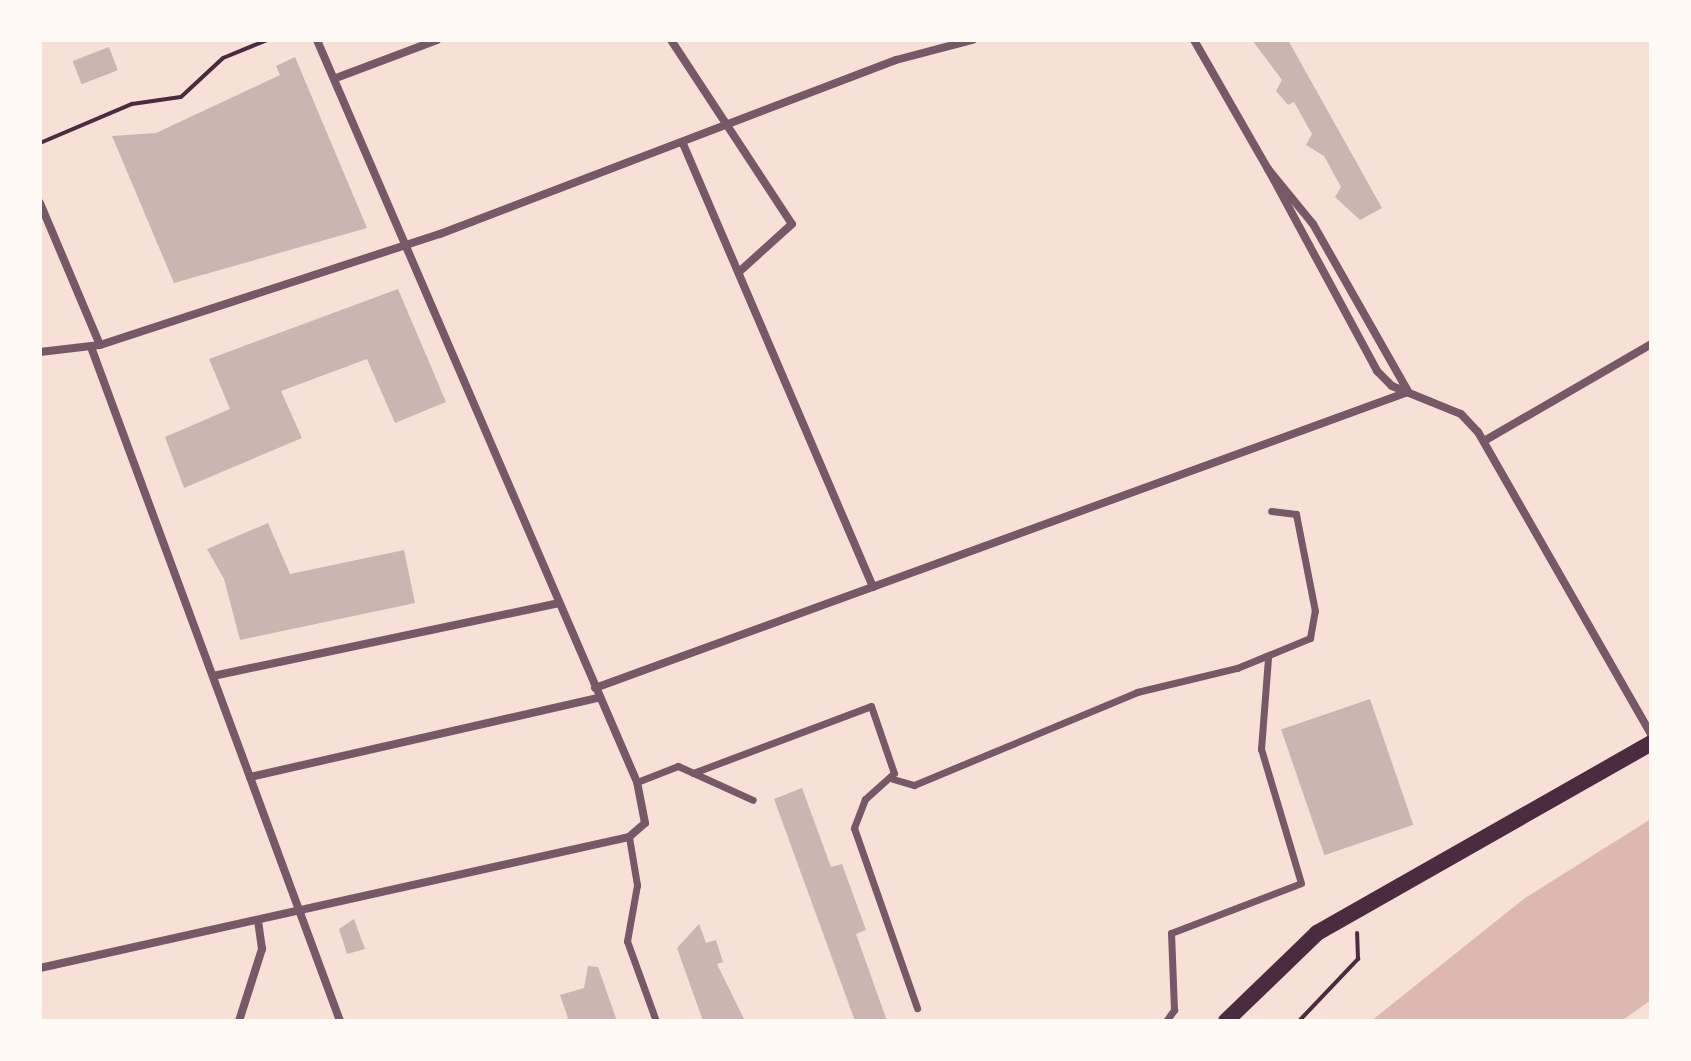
<!DOCTYPE html>
<style>
body{margin:0}
#map{position:relative;width:1691px;height:1061px;overflow:hidden;background:#f7e1d7;font-family:Cabin,sans-serif}
div>[style]{position:absolute}
.water>*{inset:0;background:#dcb8b0}
.building>*{inset:0;background:#ccb4b1;transform-origin:0 0}
.path>*{height:4px;margin:-2px;padding:0 2px;transform-origin:2px;border-radius:2px;background:#4a2c40}
.pedestrian>*{height:7px;margin:-3.5px;padding:0 3.5px;transform-origin:3.5px;border-radius:3.5px;background:#755966}
.minor>*{height:8px;margin:-4px;padding:0 4px;transform-origin:4px;border-radius:4px;background:#755966}
.secondary>*{height:16px;margin:-8px;padding:0 8px;transform-origin:8px;border-radius:8px;background:#4a2c40}
span{translate:-50% -50%;white-space:nowrap;text-align:center;line-height:1.15;-webkit-text-stroke:8px #fffaf5;paint-order:stroke}
.frame{position:absolute;inset:0;border:42px solid #fffaf5;pointer-events:none}
</style>
<div id="map">
<div class="water">
<div style="clip-path:polygon(1651px 819px,1651px 1000px,1621px 1021px,1371px 1021px,1525px 898px)"></div>
</div>
<div class="building">
<div style="clip-path:polygon(1252px 40px,1288px 40px,1382px 208px,1360px 220px,1335px 197px,1341px 187px,1324px 156px,1306px 145px,1312px 134px,1294px 102px,1288px 105px,1276px 91px,1282px 80px)"></div>
<div style="left:109px;top:47px;width:25px;height:39px;rotate:69deg"></div>
<div style="clip-path:polygon(295px 57px,367px 228px,174px 283px,112px 136px,156px 133px,280px 75px,276px 66px)"></div>
<div style="clip-path:polygon(398px 289px,446px 402px,395px 423px,367px 359px,281px 391px,302px 438px,184px 488px,165px 437px,230px 409px,209px 359px)"></div>
<div style="clip-path:polygon(268px 523px,290px 574px,404px 550px,415px 603px,240px 640px,224px 579px,207px 549px)"></div>
<div style="left:1370px;top:699px;width:133px;height:94px;rotate:71deg"></div>
<div style="clip-path:polygon(802px 788px,831px 867px,842px 864px,866px 930px,856px 934px,887px 1021px,855px 1021px,774px 799px)"></div>
<div style="clip-path:polygon(354px 919px,365px 949px,347px 954px,339px 929px)"></div>
<div style="clip-path:polygon(699px 924px,706px 943px,716px 940px,723px 962px,717px 964px,745px 1021px,703px 1021px,677px 948px)"></div>
<div style="clip-path:polygon(588px 966px,598px 967px,617px 1021px,562px 1021px,568px 1018px,560px 995px,584px 988px)"></div>
</div>
<div class="path">
<div style="left:40px;top:143px;width:100px;rotate:-23deg"></div>
<div style="left:132px;top:104px;width:49px;rotate:-8.1deg"></div>
<div style="left:181px;top:97px;width:57px;rotate:-42.9deg"></div>
<div style="left:223px;top:58px;width:48px;rotate:-22.2deg"></div>
<div style="left:1299px;top:1021px;width:86px;rotate:-46.4deg"></div>
<div style="left:1358px;top:959px;width:26px;rotate:-92deg"></div>
</div>
<div class="pedestrian">
<div style="left:693px;top:773px;width:190px;rotate:-20.6deg"></div>
<div style="left:871px;top:706px;width:71px;rotate:71.1deg"></div>
<div style="left:894px;top:773px;width:39px;rotate:138deg"></div>
<div style="left:865px;top:799px;width:31px;rotate:111deg"></div>
<div style="left:854px;top:828px;width:191px;rotate:70.7deg"></div>
<div style="left:893px;top:779px;width:22px;rotate:16deg"></div>
<div style="left:914px;top:785px;width:242px;rotate:-22.6deg"></div>
<div style="left:1137px;top:692px;width:103px;rotate:-13.5deg"></div>
<div style="left:1237px;top:668px;width:79px;rotate:-22.3deg"></div>
<div style="left:1310px;top:638px;width:27px;rotate:-80deg"></div>
<div style="left:1315px;top:611px;width:99px;rotate:-101.1deg"></div>
<div style="left:1296px;top:514px;width:25px;rotate:-173deg"></div>
<div style="left:637px;top:782px;width:44px;rotate:-21.3deg"></div>
<div style="left:678px;top:766px;width:82px;rotate:24.4deg"></div>
<div style="left:629px;top:837px;width:49px;rotate:80.5deg"></div>
<div style="left:637px;top:885px;width:57px;rotate:100.1deg"></div>
<div style="left:627px;top:941px;width:85px;rotate:70.1deg"></div>
<div style="left:1166px;top:1021px;width:14px;rotate:-54deg"></div>
<div style="left:1174px;top:1010px;width:77px;rotate:-92.2deg"></div>
<div style="left:1171px;top:933px;width:139px;rotate:-21deg"></div>
<div style="left:1301px;top:883px;width:140px;rotate:-106.6deg"></div>
<div style="left:1261px;top:749px;width:92px;rotate:-85.6deg"></div>
</div>
<div class="minor">
<div style="left:671px;top:40px;width:220px;rotate:56.7deg"></div>
<div style="left:792px;top:224px;width:70px;rotate:137.9deg"></div>
<div style="left:1194px;top:40px;width:149px;rotate:60.2deg"></div>
<div style="left:1268px;top:169px;width:71px;rotate:50.7deg"></div>
<div style="left:1313px;top:224px;width:192px;rotate:60.4deg"></div>
<div style="left:336px;top:78px;width:108px;rotate:-20.6deg"></div>
<div style="left:684px;top:146px;width:480px;rotate:66.8deg"></div>
<div style="left:1268px;top:169px;width:230px;rotate:61.6deg"></div>
<div style="left:1377px;top:371px;width:21px;rotate:45deg"></div>
<div style="left:1392px;top:386px;width:74px;rotate:22.1deg"></div>
<div style="left:1461px;top:414px;width:25px;rotate:47deg"></div>
<div style="left:1478px;top:432px;width:348px;rotate:60.2deg"></div>
<div style="left:40px;top:203px;width:154px;rotate:67.1deg"></div>
<div style="left:91px;top:347px;width:719px;rotate:69.72deg"></div>
<div style="left:40px;top:352px;width:60px;rotate:-6.7deg"></div>
<div style="left:100px;top:345px;width:358px;rotate:-18.1deg"></div>
<div style="left:440px;top:234px;width:488px;rotate:-20.9deg"></div>
<div style="left:896px;top:60px;width:79px;rotate:-14.7deg"></div>
<div style="left:1484px;top:441px;width:193px;rotate:-30.1deg"></div>
<div style="left:213px;top:676px;width:354px;rotate:-11.9deg"></div>
<div style="left:595px;top:688px;width:865px;rotate:-20.01deg"></div>
<div style="left:250px;top:777px;width:358px;rotate:-12.8deg"></div>
<div style="left:40px;top:968px;width:603px;rotate:-12.54deg"></div>
<div style="left:629px;top:837px;width:21px;rotate:-41deg"></div>
<div style="left:645px;top:823px;width:42px;rotate:-101deg"></div>
<div style="left:637px;top:782px;width:808px;rotate:-113.33deg"></div>
<div style="left:239px;top:1021px;width:76px;rotate:-72.3deg"></div>
<div style="left:262px;top:949px;width:28px;rotate:-98deg"></div>
</div>
<div class="secondary">
<div style="left:1226px;top:1021px;width:127px;rotate:-44deg"></div>
<div style="left:1317px;top:933px;width:384px;rotate:-29.6deg"></div>
</div>
<div class="frame"></div>
</div>
